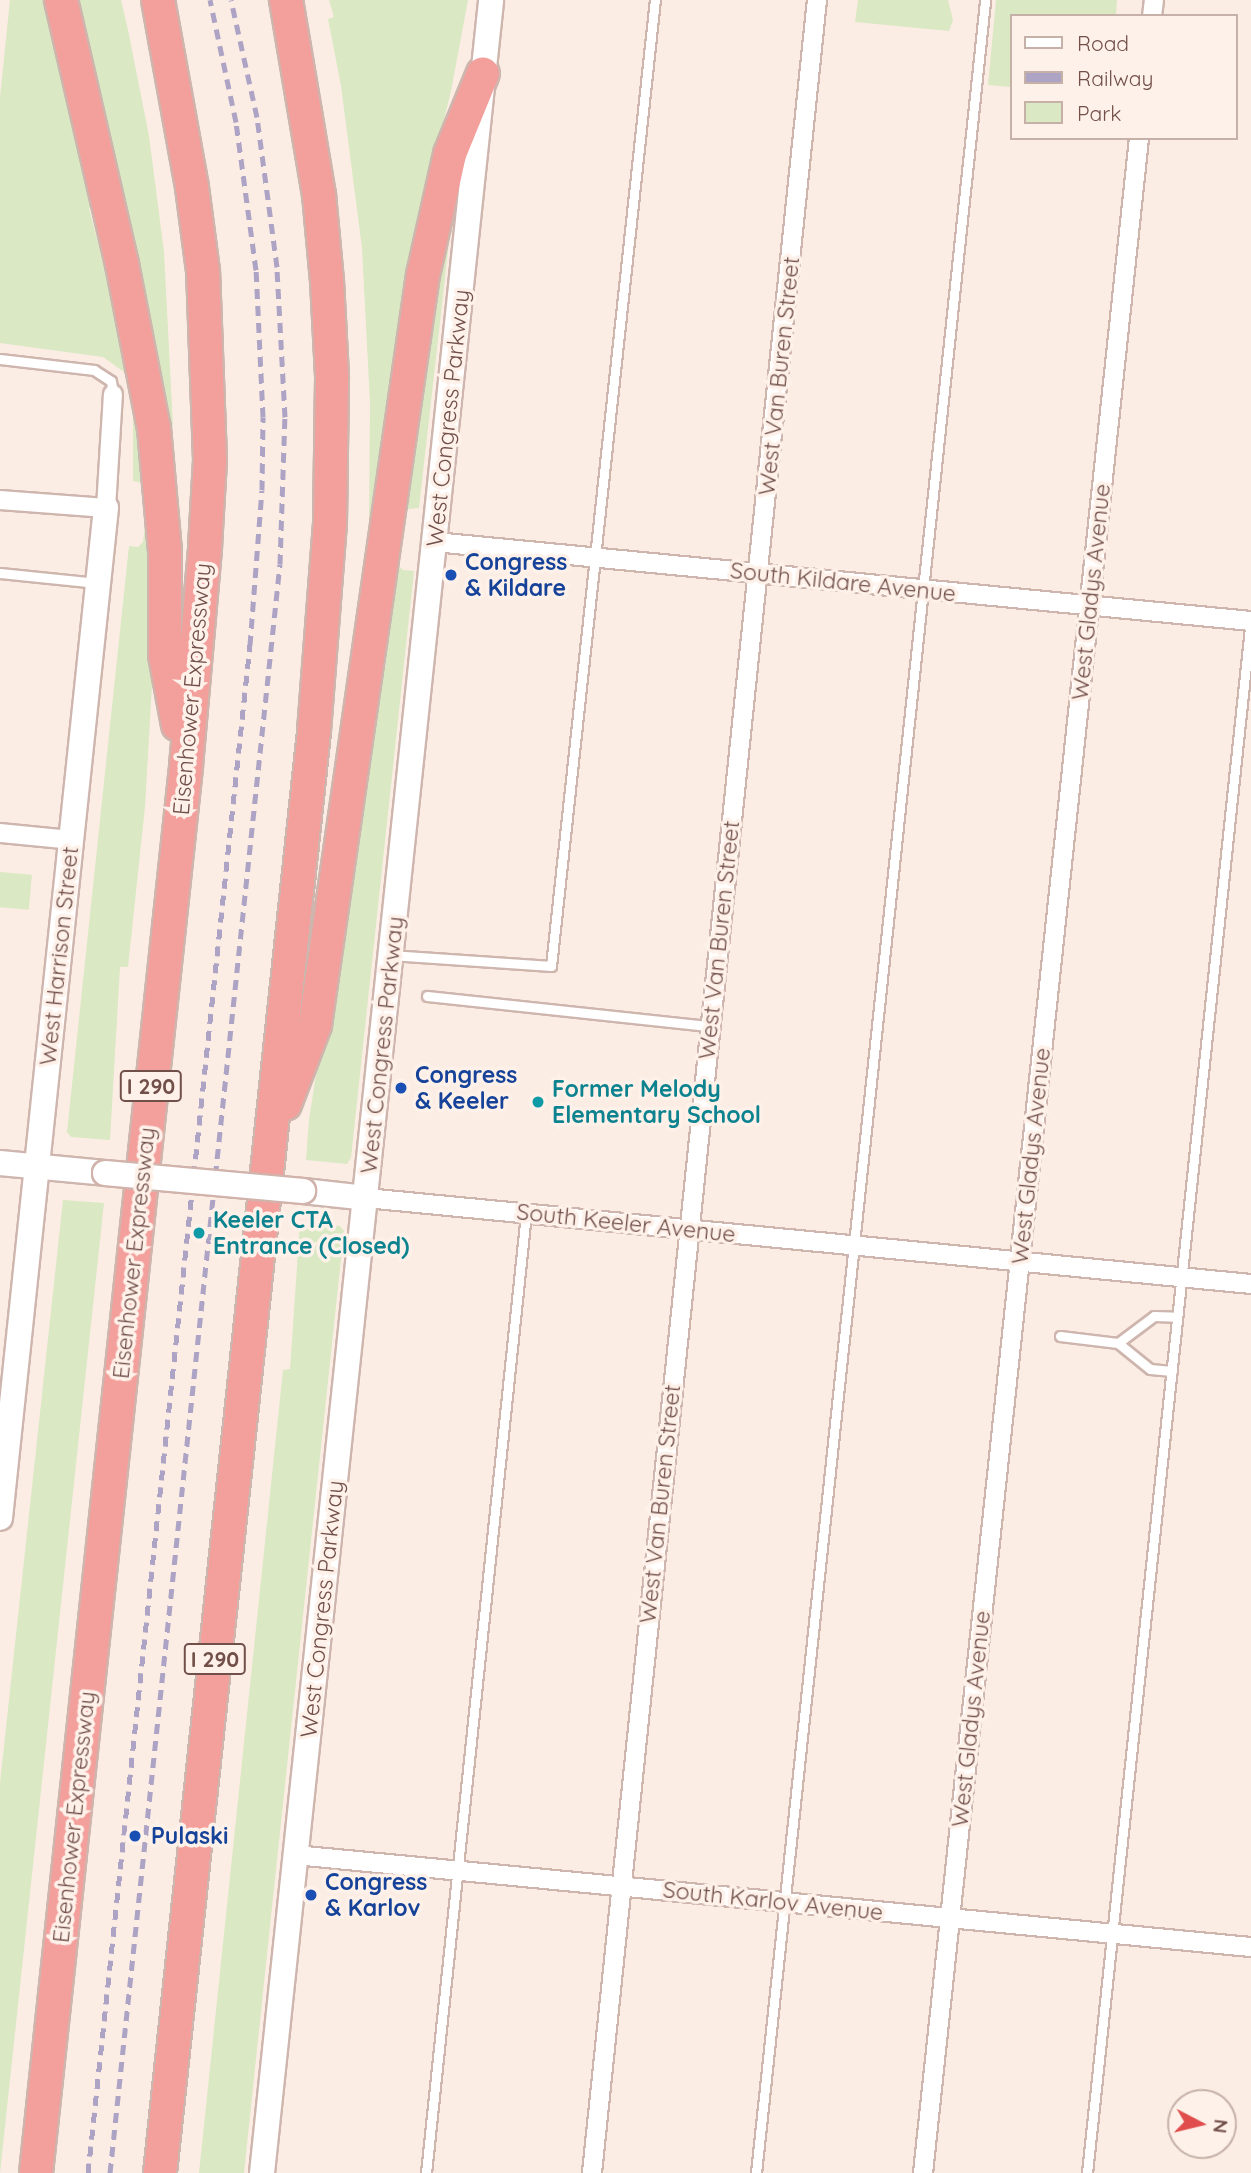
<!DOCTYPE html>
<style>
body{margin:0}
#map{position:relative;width:1251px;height:2173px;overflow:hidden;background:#fbede4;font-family:Quicksand,sans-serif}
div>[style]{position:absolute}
.green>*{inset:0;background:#dae8c3;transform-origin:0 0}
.roads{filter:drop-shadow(2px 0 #ceb5ad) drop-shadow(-2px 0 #ceb5ad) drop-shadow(0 2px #ceb5ad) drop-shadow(0 -2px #ceb5ad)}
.lane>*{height:9px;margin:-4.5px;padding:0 4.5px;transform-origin:4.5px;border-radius:4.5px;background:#fff}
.street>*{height:18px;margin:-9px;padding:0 9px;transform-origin:9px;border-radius:9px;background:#fff}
.secondary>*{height:24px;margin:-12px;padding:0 12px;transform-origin:12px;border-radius:12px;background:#fff}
.highway>*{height:32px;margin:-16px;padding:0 16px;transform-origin:16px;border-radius:16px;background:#f39f9c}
.rail>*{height:5px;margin-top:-2.5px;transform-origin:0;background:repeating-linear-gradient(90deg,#ada3c4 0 10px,transparent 0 17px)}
.bridges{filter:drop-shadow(2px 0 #d1b3ab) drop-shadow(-2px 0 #d1b3ab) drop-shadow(0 2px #d1b3ab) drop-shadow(0 -2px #d1b3ab)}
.secondary-bridge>*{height:24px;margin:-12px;padding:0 12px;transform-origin:12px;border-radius:12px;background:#fff}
.dots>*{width:19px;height:19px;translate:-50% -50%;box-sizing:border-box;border:4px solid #fef1e9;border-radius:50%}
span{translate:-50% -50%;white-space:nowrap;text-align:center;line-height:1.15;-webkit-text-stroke:7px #fef1e9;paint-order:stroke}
.shield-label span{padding:2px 5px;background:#fef1e9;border:2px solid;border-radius:5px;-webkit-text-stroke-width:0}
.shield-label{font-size:21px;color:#72504a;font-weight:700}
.street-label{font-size:23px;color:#72504a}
.transit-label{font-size:23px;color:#164399;font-weight:700}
.left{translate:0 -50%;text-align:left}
.culture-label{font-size:23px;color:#0d838f;font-weight:700}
.legend{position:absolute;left:1010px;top:14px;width:228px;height:126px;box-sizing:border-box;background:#fef1e9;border:2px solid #c6b1a9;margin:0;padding:9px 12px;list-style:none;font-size:21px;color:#72504a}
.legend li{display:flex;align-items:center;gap:14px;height:35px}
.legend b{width:35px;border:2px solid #c6b1a9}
.north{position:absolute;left:1167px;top:2089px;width:70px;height:70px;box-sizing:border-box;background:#fef1e9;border:2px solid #c6b1a9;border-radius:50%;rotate:97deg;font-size:19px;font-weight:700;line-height:28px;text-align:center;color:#72504a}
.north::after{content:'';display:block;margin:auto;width:24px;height:32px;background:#e14d4d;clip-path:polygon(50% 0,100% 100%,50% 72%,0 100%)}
</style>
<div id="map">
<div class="green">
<div style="clip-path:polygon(10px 0,43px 0,97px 205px,89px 208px,129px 366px,148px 485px,153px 540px,152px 685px,145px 807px,128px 967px,120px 967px,110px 1140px,71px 1137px,67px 1132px,129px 546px,138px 547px,143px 542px,147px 507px,144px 483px,133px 481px,133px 398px,124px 372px,103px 357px,0 343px,0 97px)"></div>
<div style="clip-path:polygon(78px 0,121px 0,128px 30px,149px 136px,164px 252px,173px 426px,163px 426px)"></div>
<div style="clip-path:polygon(329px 0,468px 0,451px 91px,424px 202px,378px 529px,369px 528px,370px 403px,362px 248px,341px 86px,328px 19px,334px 17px)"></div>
<div style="clip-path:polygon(858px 0,948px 0,953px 20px,949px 31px,855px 22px)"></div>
<div style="clip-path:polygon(996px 0,1117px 0,1116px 16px,1011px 16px,1011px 87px,988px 85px)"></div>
<div style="clip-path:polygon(452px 216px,419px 508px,407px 509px,402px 531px,397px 531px,429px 298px)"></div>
<div style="clip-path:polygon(397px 564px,403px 570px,414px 571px,351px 1158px,347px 1164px,306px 1160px,309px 1120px,378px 670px,385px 669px)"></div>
<div style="left:0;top:872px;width:32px;height:35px;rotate:5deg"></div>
<div style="clip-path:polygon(63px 1200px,104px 1203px,0 2173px,0 1783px)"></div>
<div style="clip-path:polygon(300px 1222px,340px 1226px,344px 1231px,272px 1907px,244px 2173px,199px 2173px,283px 1370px,290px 1369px)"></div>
</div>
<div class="roads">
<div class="lane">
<div style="left:0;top:359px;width:95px;rotate:6.7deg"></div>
<div style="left:94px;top:370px;width:20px;rotate:33deg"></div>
<div style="left:111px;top:381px;width:13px;rotate:81deg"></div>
<div style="left:0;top:573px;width:98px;rotate:5.9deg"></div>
<div style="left:391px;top:955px;width:160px;rotate:3.9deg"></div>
<div style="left:551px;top:966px;width:972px;rotate:-83.86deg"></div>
<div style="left:427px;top:996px;width:285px;rotate:6.1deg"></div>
<div style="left:1060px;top:1336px;width:58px;rotate:6.9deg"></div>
<div style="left:1172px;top:1371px;width:22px;rotate:-175deg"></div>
<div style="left:1150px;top:1369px;width:41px;rotate:-140.9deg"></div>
<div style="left:1118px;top:1343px;width:45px;rotate:-36.9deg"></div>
<div style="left:1154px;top:1316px;width:23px;rotate:2deg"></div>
<div style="left:426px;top:2173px;width:965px;rotate:-84.05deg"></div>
<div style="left:756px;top:2173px;width:2185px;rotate:-83.98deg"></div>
<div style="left:1087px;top:2173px;width:1563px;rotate:-83.98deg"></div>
</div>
<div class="street">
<div style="left:1152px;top:16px;width:16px;rotate:-83deg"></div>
<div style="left:0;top:500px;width:106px;rotate:4.3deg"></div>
<div style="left:106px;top:508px;width:114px;rotate:-86.5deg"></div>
<div style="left:435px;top:542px;width:820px;rotate:5.53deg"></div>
<div style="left:0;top:833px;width:72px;rotate:5.6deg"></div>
<div style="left:366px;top:1198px;width:889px;rotate:5.55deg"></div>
<div style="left:295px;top:1855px;width:960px;rotate:5.5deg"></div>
<div style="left:592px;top:2173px;width:2185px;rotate:-84.09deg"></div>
<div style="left:923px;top:2173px;width:2046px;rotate:-83.94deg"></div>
</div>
<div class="secondary">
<div style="left:0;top:1163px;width:105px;rotate:5.4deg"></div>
<div style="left:303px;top:1191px;width:63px;rotate:6.3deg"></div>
<div style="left:0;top:1518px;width:1016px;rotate:-84.01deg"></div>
<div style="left:262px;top:2173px;width:2185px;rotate:-83.98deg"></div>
</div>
<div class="highway">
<div style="left:61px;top:0;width:271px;rotate:77deg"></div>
<div style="left:122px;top:264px;width:167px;rotate:79deg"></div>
<div style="left:154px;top:428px;width:124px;rotate:84.9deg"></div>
<div style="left:165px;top:552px;width:103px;rotate:90deg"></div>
<div style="left:165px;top:655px;width:71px;rotate:79.5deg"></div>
<div style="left:285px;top:1104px;width:85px;rotate:-69.2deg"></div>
<div style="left:315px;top:1025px;width:758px;rotate:-81.81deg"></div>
<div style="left:423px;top:275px;width:124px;rotate:-77.4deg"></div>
<div style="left:450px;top:154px;width:87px;rotate:-67.8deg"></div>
<div style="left:36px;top:2173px;width:1415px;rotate:-83.91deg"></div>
<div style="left:186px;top:766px;width:220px;rotate:-85deg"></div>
<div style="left:205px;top:547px;width:87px;rotate:-86.7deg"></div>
<div style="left:210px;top:460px;width:189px;rotate:-92.1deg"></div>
<div style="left:203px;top:271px;width:85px;rotate:-97.5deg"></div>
<div style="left:192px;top:187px;width:190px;rotate:-100.3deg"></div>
<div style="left:160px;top:2173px;width:1450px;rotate:-83.9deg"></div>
<div style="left:314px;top:731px;width:209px;rotate:-85.6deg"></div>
<div style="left:330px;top:523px;width:147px;rotate:-89.2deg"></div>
<div style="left:332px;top:376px;width:95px;rotate:-93deg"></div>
<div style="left:327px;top:281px;width:86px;rotate:-95.3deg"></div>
<div style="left:319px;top:195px;width:198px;rotate:-99.6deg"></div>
</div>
</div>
<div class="rail">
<div style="left:88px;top:2173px;width:1537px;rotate:-83.95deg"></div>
<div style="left:250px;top:645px;width:155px;rotate:-85.6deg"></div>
<div style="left:262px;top:490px;width:73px;rotate:-89.2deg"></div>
<div style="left:263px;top:417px;width:147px;rotate:-92.7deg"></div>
<div style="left:256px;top:270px;width:149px;rotate:-97.7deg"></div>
<div style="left:236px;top:122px;width:125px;rotate:-102deg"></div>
<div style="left:110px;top:2173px;width:1618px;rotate:-83.97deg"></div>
<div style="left:280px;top:564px;width:147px;rotate:-88.1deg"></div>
<div style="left:285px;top:417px;width:150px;rotate:-93.1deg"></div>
<div style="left:277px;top:267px;width:151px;rotate:-97.6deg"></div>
<div style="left:257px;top:117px;width:120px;rotate:-102.5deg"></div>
</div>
<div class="bridges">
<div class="secondary-bridge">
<div style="left:105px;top:1173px;width:199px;rotate:5.2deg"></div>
</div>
</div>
<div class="dots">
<div style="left:451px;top:575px;background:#1a4fb4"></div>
<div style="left:401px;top:1088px;background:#1a4fb4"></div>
<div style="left:538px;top:1102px;background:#0f9aa8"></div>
<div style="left:199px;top:1233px;background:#0f9aa8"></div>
<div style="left:135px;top:1836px;background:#1a4fb4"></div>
<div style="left:311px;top:1895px;background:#1a4fb4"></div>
</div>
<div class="shield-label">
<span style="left:151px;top:1086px">I 290</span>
<span style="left:215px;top:1659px">I 290</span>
</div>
<div class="street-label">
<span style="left:779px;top:376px;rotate:-84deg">West Van Buren Street</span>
<span style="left:448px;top:418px;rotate:-84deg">West Congress Parkway</span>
<span style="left:843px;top:582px;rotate:6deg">South Kildare Avenue</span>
<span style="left:1091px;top:592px;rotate:-84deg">West Gladys Avenue</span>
<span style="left:192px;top:689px;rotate:-85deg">Eisenhower Expressway</span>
<span style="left:719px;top:940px;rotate:-84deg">West Van Buren Street</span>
<span style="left:59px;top:956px;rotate:-84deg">West Harrison Street</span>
<span style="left:382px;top:1045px;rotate:-84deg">West Congress Parkway</span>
<span style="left:1031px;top:1156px;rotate:-84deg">West Gladys Avenue</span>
<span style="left:626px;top:1223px;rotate:6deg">South Keeler Avenue</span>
<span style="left:134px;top:1253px;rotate:-84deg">Eisenhower Expressway</span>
<span style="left:660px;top:1504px;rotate:-84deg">West Van Buren Street</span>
<span style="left:322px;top:1609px;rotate:-84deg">West Congress Parkway</span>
<span style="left:971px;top:1719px;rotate:-84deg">West Gladys Avenue</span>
<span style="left:74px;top:1817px;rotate:-84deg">Eisenhower Expressway</span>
<span style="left:773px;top:1901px;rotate:6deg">South Karlov Avenue</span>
</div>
<div class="transit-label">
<span class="left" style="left:465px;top:575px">Congress<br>&amp; Kildare</span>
<span class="left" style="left:415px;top:1088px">Congress<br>&amp; Keeler</span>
<span class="left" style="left:151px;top:1836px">Pulaski</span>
<span class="left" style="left:325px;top:1895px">Congress<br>&amp; Karlov</span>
</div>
<div class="culture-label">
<span class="left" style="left:552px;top:1102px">Former Melody<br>Elementary School</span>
<span class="left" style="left:213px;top:1233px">Keeler CTA<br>Entrance (Closed)</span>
</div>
<ul class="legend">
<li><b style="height:9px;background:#fff"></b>Road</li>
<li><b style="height:9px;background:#ada3c4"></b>Railway</li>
<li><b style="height:19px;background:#dae8c3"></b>Park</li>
</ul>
<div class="north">N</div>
</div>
